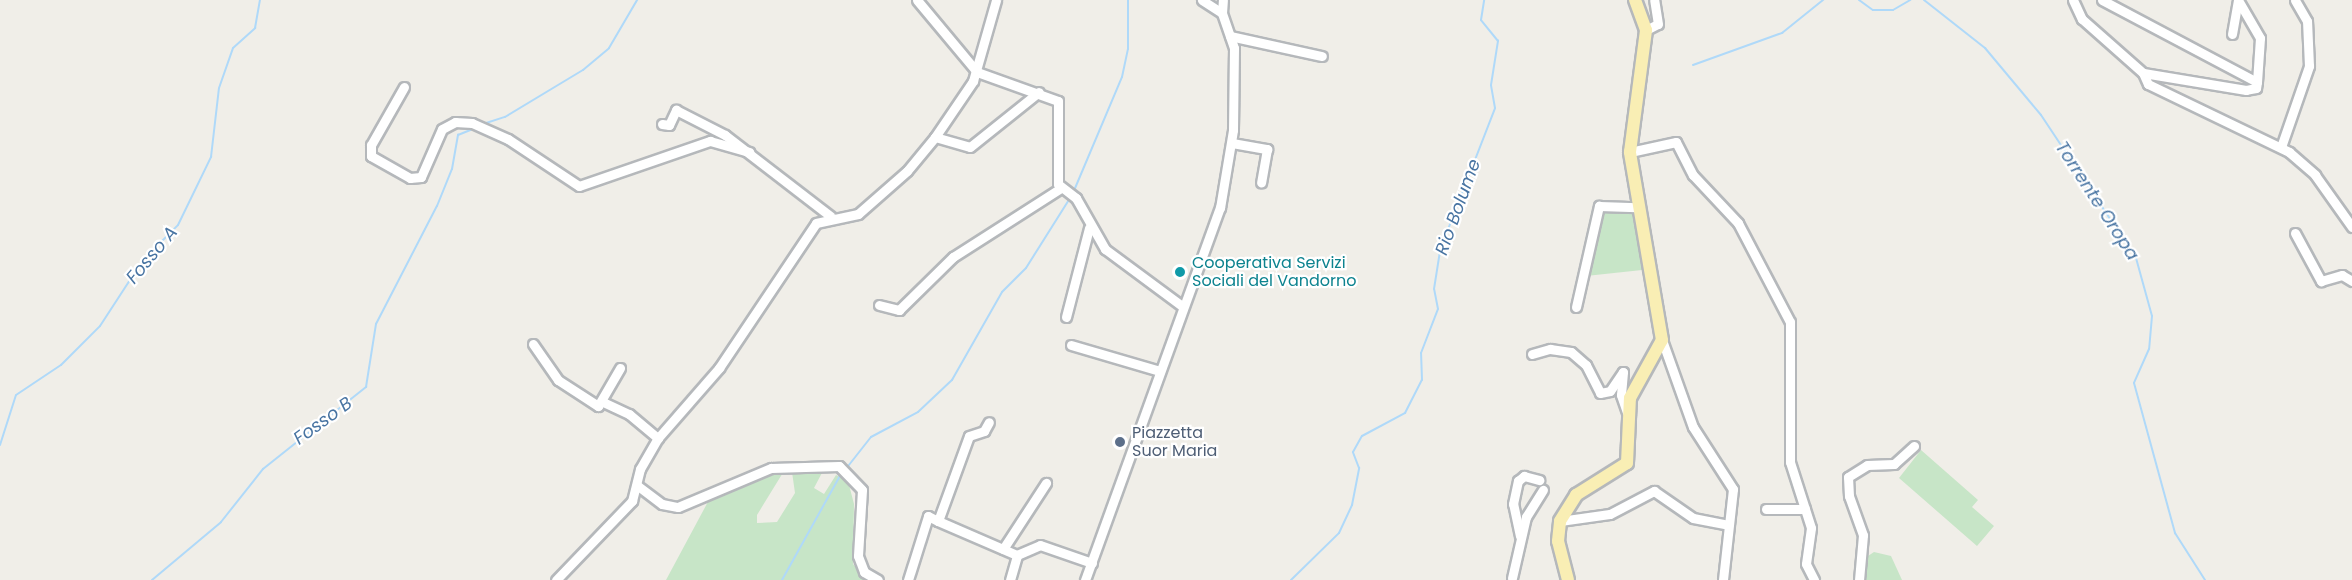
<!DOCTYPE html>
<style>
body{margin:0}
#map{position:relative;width:2352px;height:580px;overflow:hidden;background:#f0eee8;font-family:Poppins,sans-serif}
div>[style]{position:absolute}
.green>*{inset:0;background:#c7e5c7}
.stream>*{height:2px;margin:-1px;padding:0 1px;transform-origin:1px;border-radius:1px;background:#afd9f9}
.roads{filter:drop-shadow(2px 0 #b5b8bb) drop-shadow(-2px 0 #b5b8bb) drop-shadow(0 2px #b5b8bb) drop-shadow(0 -2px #b5b8bb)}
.minor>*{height:9px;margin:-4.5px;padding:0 4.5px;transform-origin:4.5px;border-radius:4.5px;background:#fff}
.major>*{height:12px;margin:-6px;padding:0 6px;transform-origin:6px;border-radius:6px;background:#f9eeb4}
.dots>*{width:16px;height:16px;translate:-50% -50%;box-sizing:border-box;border:3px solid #fff;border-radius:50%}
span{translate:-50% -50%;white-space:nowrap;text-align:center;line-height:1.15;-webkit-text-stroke:4.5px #fff;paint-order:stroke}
.culture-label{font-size:16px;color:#0d838f}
.left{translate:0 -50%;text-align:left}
.service-label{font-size:16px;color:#4e5e75}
.water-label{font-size:18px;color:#4874a2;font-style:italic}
</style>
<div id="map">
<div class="green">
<div style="clip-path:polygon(1600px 212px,1634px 213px,1642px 270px,1586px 276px)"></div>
<div style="clip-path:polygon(1921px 450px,1978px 500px,1972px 507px,1994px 526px,1977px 546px,1899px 478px)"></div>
<div style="clip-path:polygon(824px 469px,814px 488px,824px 494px,836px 475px,848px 481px,854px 504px,853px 564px,867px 580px,666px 580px,710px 498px,784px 471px,757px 515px,757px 523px,777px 522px,795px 493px,792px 472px)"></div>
<div style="clip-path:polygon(1874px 552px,1891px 556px,1902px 580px,1862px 580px,1865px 558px)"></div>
</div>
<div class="stream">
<div style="left:1859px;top:0;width:17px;rotate:36deg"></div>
<div style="left:1873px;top:10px;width:20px"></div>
<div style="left:1893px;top:10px;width:20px;rotate:-30deg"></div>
<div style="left:1924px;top:0;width:78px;rotate:38.2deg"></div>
<div style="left:1985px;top:48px;width:87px;rotate:50.1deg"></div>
<div style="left:2041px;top:115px;width:172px;rotate:56.4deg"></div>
<div style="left:2136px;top:258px;width:60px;rotate:74.6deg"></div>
<div style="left:2152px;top:316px;width:33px;rotate:95deg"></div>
<div style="left:2149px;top:349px;width:37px;rotate:114deg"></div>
<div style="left:2134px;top:383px;width:156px;rotate:74.7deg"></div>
<div style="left:2175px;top:533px;width:56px;rotate:57.4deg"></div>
<div style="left:1693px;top:65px;width:95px;rotate:-19.8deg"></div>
<div style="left:1782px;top:33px;width:53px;rotate:-38.8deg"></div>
<div style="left:483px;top:124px;width:23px;rotate:-18deg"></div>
<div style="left:505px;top:117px;width:91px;rotate:-31.1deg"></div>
<div style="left:583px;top:70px;width:34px;rotate:-40deg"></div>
<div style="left:609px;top:48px;width:56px;rotate:-59.7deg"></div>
<div style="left:1073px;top:193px;width:126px;rotate:-67.1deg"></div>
<div style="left:1122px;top:77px;width:29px;rotate:-78deg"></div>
<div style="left:1128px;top:49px;width:49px;rotate:-90deg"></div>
<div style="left:0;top:445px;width:52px;rotate:-72.3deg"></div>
<div style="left:16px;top:395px;width:54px;rotate:-33.7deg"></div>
<div style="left:61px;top:365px;width:55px;rotate:-45deg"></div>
<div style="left:100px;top:326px;width:79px;rotate:-56.9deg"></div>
<div style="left:143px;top:260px;width:49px;rotate:-45deg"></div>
<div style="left:178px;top:225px;width:76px;rotate:-64.1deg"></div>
<div style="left:211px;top:157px;width:69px;rotate:-83.4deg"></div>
<div style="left:219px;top:88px;width:42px;rotate:-70.7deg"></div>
<div style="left:233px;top:48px;width:30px;rotate:-42deg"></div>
<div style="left:255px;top:28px;width:28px;rotate:-80deg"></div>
<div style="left:845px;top:470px;width:42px;rotate:-51.8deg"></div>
<div style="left:871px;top:437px;width:53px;rotate:-28deg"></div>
<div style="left:918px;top:412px;width:47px;rotate:-43.3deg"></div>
<div style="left:952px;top:380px;width:101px;rotate:-60.4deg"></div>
<div style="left:1002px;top:292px;width:34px;rotate:-45deg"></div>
<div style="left:1026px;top:268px;width:83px;rotate:-57.8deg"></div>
<div style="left:152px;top:580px;width:90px;rotate:-40deg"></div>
<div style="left:221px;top:522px;width:68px;rotate:-51.6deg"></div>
<div style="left:263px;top:469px;width:132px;rotate:-38.5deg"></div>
<div style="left:366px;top:387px;width:64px;rotate:-81deg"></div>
<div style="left:376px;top:324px;width:133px;rotate:-62.7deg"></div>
<div style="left:437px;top:206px;width:40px;rotate:-68deg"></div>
<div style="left:452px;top:169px;width:35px;rotate:-80deg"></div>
<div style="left:458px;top:135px;width:16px;rotate:-22deg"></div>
<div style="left:782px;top:580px;width:121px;rotate:-60.9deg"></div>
<div style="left:1291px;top:580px;width:67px;rotate:-44.4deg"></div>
<div style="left:1339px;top:533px;width:31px;rotate:-65deg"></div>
<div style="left:1352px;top:505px;width:38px;rotate:-79deg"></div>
<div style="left:1359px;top:468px;width:17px;rotate:-111deg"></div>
<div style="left:1353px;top:452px;width:18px;rotate:-61deg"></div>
<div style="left:1362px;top:436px;width:49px;rotate:-28.1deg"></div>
<div style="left:1405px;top:413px;width:37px;rotate:-63deg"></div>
<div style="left:1422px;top:380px;width:27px;rotate:-92deg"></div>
<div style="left:1421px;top:353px;width:47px;rotate:-68.9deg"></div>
<div style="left:1438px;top:309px;width:20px;rotate:-101deg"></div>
<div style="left:1434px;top:289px;width:39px;rotate:-81deg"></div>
<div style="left:1440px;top:250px;width:152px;rotate:-68.8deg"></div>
<div style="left:1495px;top:108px;width:23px;rotate:-100deg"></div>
<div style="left:1491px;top:85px;width:45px;rotate:-81deg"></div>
<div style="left:1498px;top:41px;width:27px;rotate:-129deg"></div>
<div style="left:1481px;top:20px;width:20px;rotate:-81deg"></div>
</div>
<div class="roads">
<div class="minor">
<div style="left:917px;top:0;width:94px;rotate:50.2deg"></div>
<div style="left:977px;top:72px;width:86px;rotate:19.7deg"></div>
<div style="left:1058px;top:101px;width:83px;rotate:90deg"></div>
<div style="left:1058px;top:184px;width:23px;rotate:38deg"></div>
<div style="left:1076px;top:198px;width:59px;rotate:60.4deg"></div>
<div style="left:1105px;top:249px;width:96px;rotate:36.5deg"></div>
<div style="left:2073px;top:0;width:21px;rotate:65deg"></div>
<div style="left:2082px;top:19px;width:81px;rotate:41.5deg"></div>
<div style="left:2102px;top:0;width:175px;rotate:27.9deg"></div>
<div style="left:2257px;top:82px;width:6px;rotate:99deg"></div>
<div style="left:2256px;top:88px;width:10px;rotate:169deg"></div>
<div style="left:2246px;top:90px;width:104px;rotate:-170.6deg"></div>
<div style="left:2143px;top:73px;width:12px;rotate:66deg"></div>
<div style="left:2148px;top:84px;width:157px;rotate:25.7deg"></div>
<div style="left:2289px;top:152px;width:35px;rotate:41deg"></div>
<div style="left:2315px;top:175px;width:64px;rotate:54.6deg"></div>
<div style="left:1222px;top:13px;width:13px;rotate:-86deg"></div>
<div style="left:1646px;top:30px;width:13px;rotate:-27deg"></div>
<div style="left:1658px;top:24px;width:24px;rotate:-99deg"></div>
<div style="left:2232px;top:34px;width:35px;rotate:-80deg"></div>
<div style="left:2238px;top:0;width:44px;rotate:59.9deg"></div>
<div style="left:2260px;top:38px;width:44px;rotate:93.9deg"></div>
<div style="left:1230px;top:36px;width:94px;rotate:12.3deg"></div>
<div style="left:404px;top:87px;width:67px;rotate:119.6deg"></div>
<div style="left:371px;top:145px;width:11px;rotate:90deg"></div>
<div style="left:371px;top:156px;width:45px;rotate:29.4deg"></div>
<div style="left:410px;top:178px;width:11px;rotate:-5deg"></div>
<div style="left:421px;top:177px;width:52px;rotate:-66.4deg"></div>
<div style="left:442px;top:129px;width:15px;rotate:-28deg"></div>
<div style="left:455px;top:122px;width:17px;rotate:3deg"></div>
<div style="left:472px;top:123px;width:39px;rotate:24deg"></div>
<div style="left:508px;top:139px;width:85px;rotate:33.5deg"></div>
<div style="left:579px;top:186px;width:139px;rotate:-19deg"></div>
<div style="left:710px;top:141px;width:41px;rotate:15.8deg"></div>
<div style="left:662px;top:124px;width:7px;rotate:8deg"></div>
<div style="left:669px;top:125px;width:17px;rotate:-65deg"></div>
<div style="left:676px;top:110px;width:55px;rotate:27deg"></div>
<div style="left:725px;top:135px;width:133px;rotate:37.6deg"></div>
<div style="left:935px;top:137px;width:36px;rotate:16deg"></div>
<div style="left:970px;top:147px;width:88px;rotate:-38.6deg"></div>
<div style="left:1232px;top:143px;width:36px;rotate:10deg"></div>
<div style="left:1267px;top:149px;width:34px;rotate:100deg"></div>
<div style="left:2281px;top:147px;width:86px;rotate:-70.9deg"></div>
<div style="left:2309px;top:66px;width:45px;rotate:-92.5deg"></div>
<div style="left:2307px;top:21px;width:24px;rotate:-120deg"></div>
<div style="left:1630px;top:152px;width:47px;rotate:-12.3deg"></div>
<div style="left:1676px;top:142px;width:37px;rotate:63deg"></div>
<div style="left:1693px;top:175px;width:66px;rotate:46.8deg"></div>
<div style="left:1738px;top:223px;width:112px;rotate:62.3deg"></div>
<div style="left:1790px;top:322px;width:140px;rotate:90deg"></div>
<div style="left:1790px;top:462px;width:69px;rotate:72.3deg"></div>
<div style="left:1811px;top:528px;width:36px;rotate:98deg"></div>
<div style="left:1806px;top:564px;width:18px;rotate:63deg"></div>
<div style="left:2295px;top:233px;width:55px;rotate:61.6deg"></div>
<div style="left:2321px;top:281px;width:22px;rotate:-16deg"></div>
<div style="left:2342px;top:275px;width:12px;rotate:31deg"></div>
<div style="left:879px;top:305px;width:21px;rotate:14deg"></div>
<div style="left:899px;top:310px;width:76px;rotate:-44.5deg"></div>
<div style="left:953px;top:257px;width:128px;rotate:-32.6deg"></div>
<div style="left:1576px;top:307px;width:104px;rotate:-77.2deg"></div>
<div style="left:1599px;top:206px;width:38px;rotate:2deg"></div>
<div style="left:1066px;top:317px;width:92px;rotate:-75.5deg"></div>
<div style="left:1662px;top:340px;width:92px;rotate:70.4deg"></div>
<div style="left:1693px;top:427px;width:74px;rotate:57.2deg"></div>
<div style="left:1733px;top:489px;width:92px;rotate:96.3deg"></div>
<div style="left:533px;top:344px;width:44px;rotate:55.2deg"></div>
<div style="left:558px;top:380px;width:48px;rotate:33deg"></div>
<div style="left:598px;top:406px;width:44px;rotate:-59.9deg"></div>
<div style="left:1071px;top:345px;width:93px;rotate:16.3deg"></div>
<div style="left:1532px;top:354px;width:19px;rotate:-16deg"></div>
<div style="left:1550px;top:349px;width:21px;rotate:8deg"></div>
<div style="left:1571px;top:352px;width:20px;rotate:41deg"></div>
<div style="left:1586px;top:365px;width:31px;rotate:63deg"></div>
<div style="left:1600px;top:393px;width:10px;rotate:-11deg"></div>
<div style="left:1610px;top:391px;width:23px;rotate:-56deg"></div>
<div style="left:1623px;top:372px;width:23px;rotate:95deg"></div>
<div style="left:1621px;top:395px;width:18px;rotate:71deg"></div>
<div style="left:603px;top:402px;width:29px;rotate:25deg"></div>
<div style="left:629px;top:414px;width:38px;rotate:40deg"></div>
<div style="left:638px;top:486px;width:30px;rotate:37deg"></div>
<div style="left:662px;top:504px;width:16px;rotate:11deg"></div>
<div style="left:678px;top:507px;width:101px;rotate:-22.8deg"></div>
<div style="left:771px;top:468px;width:68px;rotate:-1.7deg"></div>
<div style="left:839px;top:466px;width:33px;rotate:46deg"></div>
<div style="left:862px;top:490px;width:66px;rotate:93.5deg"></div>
<div style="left:858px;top:556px;width:17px;rotate:69deg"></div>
<div style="left:864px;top:572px;width:16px;rotate:30deg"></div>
<div style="left:1766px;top:509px;width:39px"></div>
<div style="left:938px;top:521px;width:86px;rotate:23.3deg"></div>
<div style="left:1017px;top:555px;width:25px;rotate:-23deg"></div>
<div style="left:1040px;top:545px;width:55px;rotate:19.1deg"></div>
<div style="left:1560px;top:521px;width:50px;rotate:-8deg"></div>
<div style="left:1610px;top:514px;width:50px;rotate:-27.6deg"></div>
<div style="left:1654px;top:491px;width:47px;rotate:34.7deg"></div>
<div style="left:1693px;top:518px;width:36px;rotate:11deg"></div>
<div style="left:1520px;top:536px;width:33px;rotate:-102deg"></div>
<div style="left:1513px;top:504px;width:24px;rotate:-78deg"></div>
<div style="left:1518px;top:481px;width:8px;rotate:-40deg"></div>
<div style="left:1524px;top:476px;width:16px;rotate:15deg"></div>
<div style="left:1003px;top:549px;width:79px;rotate:-56.9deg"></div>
<div style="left:1512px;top:578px;width:63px;rotate:-77.1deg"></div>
<div style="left:1526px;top:517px;width:32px;rotate:-58deg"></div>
<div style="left:556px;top:580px;width:110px;rotate:-46.1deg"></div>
<div style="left:632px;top:501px;width:33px;rotate:-76deg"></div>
<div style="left:640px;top:469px;width:36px;rotate:-60deg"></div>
<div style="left:658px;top:438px;width:93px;rotate:-48.9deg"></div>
<div style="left:719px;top:368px;width:174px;rotate:-56.2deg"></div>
<div style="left:816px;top:223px;width:43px;rotate:-12.1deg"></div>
<div style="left:858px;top:214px;width:65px;rotate:-41.3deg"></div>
<div style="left:907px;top:171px;width:44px;rotate:-50.5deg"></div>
<div style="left:935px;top:137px;width:68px;rotate:-55.8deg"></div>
<div style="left:973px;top:81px;width:84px;rotate:-74.1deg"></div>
<div style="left:908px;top:580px;width:67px;rotate:-72.6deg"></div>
<div style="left:928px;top:516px;width:11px;rotate:27deg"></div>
<div style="left:938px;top:521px;width:90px;rotate:-70deg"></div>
<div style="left:969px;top:436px;width:16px;rotate:-18deg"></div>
<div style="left:984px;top:431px;width:10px;rotate:-61deg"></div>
<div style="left:1010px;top:580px;width:26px;rotate:-74deg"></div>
<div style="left:1085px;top:580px;width:396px;rotate:-70.1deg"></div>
<div style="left:1220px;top:208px;width:79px;rotate:-80.5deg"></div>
<div style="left:1233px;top:130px;width:82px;rotate:-89.3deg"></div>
<div style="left:1234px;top:48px;width:37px;rotate:-109deg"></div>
<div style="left:1222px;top:13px;width:24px;rotate:-147deg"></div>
<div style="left:1859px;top:580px;width:45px;rotate:-84.9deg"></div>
<div style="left:1863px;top:535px;width:41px;rotate:-109.7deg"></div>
<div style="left:1849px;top:496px;width:19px;rotate:-93deg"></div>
<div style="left:1848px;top:477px;width:22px;rotate:-32deg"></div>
<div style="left:1867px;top:465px;width:27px;rotate:-2deg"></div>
<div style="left:1894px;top:464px;width:27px;rotate:-42deg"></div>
</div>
<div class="major">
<div style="left:1568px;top:580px;width:40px;rotate:-104.4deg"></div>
<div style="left:1558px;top:541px;width:20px;rotate:-84deg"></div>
<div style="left:1560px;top:521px;width:31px;rotate:-58deg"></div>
<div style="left:1576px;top:495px;width:60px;rotate:-32.1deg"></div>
<div style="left:1627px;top:463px;width:65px;rotate:-87.4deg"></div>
<div style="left:1630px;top:398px;width:66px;rotate:-61.1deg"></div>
<div style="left:1662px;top:340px;width:191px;rotate:-99.7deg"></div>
<div style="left:1630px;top:152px;width:123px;rotate:-82.5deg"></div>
<div style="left:1646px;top:30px;width:32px;rotate:-110deg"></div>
</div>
</div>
<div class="dots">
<div style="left:1180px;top:272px;background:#0f9aa8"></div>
<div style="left:1120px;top:442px;background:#5c6f8a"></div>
</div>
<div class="culture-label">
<span class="left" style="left:1192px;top:272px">Cooperativa Servizi<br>Sociali del Vandorno</span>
</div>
<div class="service-label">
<span class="left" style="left:1132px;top:442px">Piazzetta<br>Suor Maria</span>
</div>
<div class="water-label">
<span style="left:2097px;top:201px;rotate:57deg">Torrente Oropa</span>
<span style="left:1458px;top:207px;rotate:-70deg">Rio Bolume</span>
<span style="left:152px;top:255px;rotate:-50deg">Fosso A</span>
<span style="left:323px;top:421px;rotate:-36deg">Fosso B</span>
</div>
</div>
